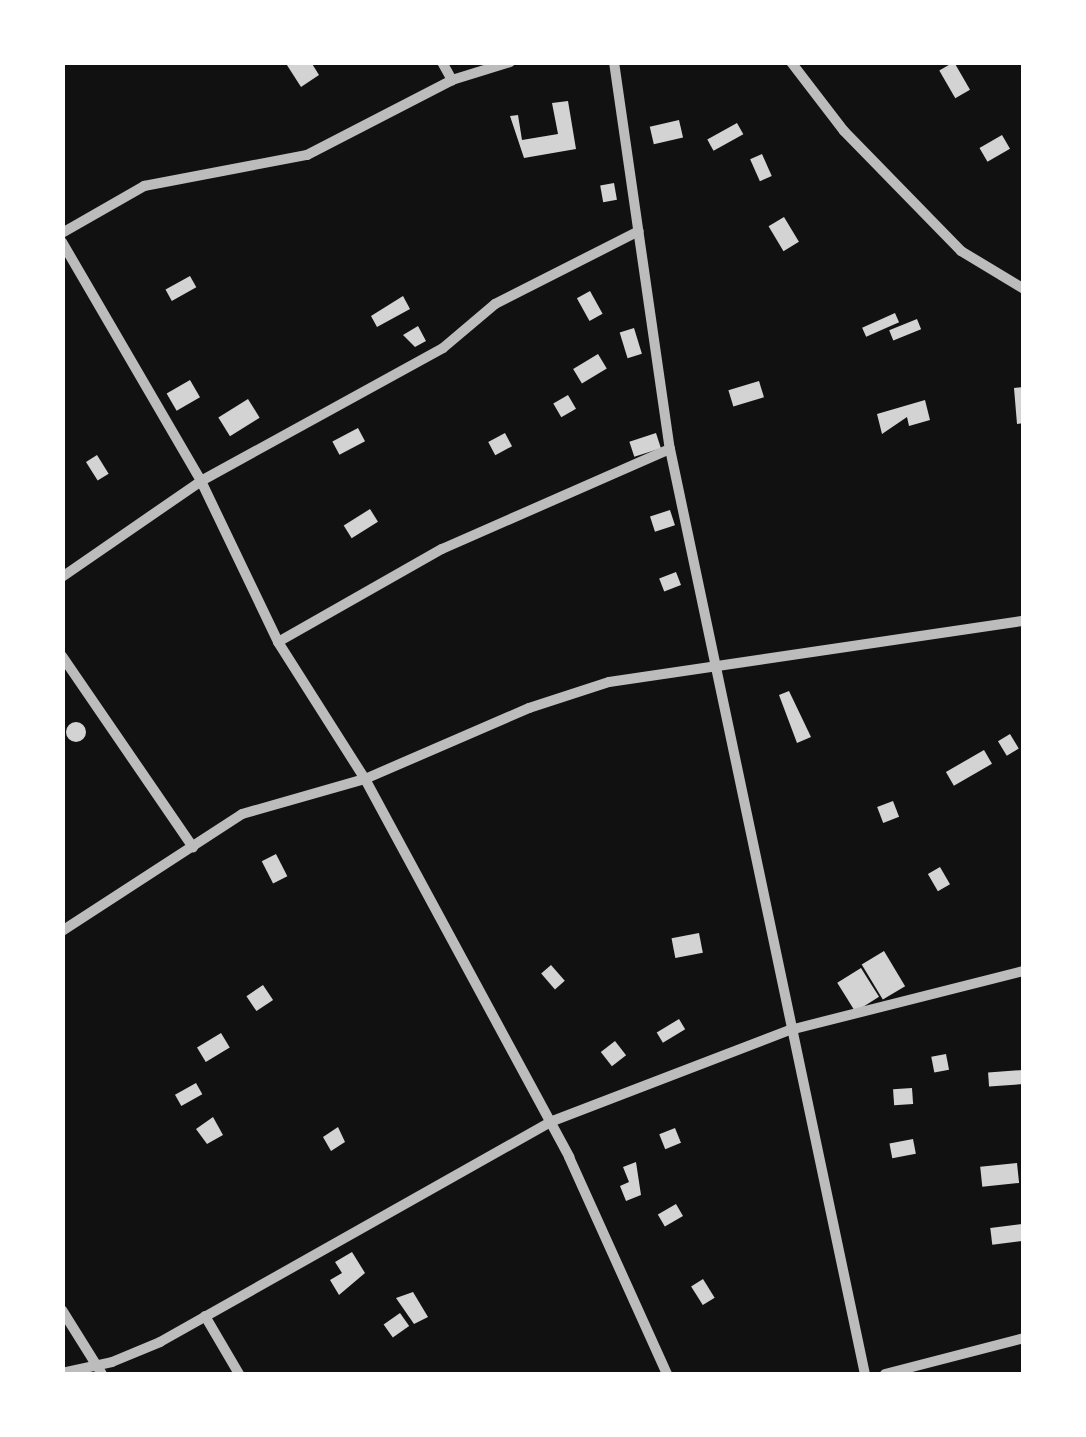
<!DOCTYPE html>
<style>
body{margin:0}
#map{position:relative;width:1086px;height:1437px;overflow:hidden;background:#111;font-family:Literata,serif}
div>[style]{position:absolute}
.building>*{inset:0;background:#d3d3d3;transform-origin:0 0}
.round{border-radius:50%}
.minor>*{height:10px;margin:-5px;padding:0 5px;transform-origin:5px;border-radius:5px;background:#bcbcbc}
span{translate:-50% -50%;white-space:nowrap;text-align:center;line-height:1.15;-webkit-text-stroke:10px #fff;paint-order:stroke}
.frame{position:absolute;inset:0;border:65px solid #fff;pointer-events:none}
</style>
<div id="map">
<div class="building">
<div style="clip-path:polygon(285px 62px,311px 62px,319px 75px,301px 87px)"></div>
<div style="left:954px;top:62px;width:32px;height:17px;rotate:60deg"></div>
<div style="clip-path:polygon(568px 101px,576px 149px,524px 158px,510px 116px,518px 115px,522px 140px,558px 134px,552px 103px)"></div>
<div style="left:679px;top:120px;width:18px;height:30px;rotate:77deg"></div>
<div style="left:737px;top:123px;width:13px;height:34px;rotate:61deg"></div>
<div style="left:1002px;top:135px;width:16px;height:26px;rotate:60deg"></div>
<div style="left:762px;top:154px;width:24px;height:13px;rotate:66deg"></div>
<div style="left:614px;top:183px;width:17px;height:14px;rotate:80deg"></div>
<div style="left:784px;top:217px;width:29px;height:18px;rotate:59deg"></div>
<div style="left:190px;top:276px;width:13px;height:28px;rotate:61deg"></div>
<div style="left:590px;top:291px;width:26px;height:15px;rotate:61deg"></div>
<div style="clip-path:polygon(403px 296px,410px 309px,377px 327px,371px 316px)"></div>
<div style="left:895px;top:313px;width:10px;height:36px;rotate:66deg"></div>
<div style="left:917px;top:319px;width:11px;height:30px;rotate:68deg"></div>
<div style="clip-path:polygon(418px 326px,426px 341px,415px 347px,403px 335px)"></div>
<div style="left:634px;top:328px;width:27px;height:15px;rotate:73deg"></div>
<div style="left:598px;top:354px;width:17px;height:29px;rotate:59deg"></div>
<div style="left:190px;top:380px;width:20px;height:27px;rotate:60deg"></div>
<div style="left:759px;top:381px;width:17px;height:32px;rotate:73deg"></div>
<div style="clip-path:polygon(1024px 387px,1024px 423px,1017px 424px,1014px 388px)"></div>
<div style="left:568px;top:395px;width:16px;height:17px;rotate:60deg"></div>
<div style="left:248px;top:399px;width:22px;height:35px;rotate:58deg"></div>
<div style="clip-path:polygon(925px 400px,930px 420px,909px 426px,907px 417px,882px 434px,877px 414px)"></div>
<div style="left:358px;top:428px;width:15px;height:29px;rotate:62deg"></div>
<div style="left:505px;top:433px;width:15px;height:19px;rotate:62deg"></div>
<div style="left:656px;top:433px;width:16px;height:28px;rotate:72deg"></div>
<div style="left:97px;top:455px;width:22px;height:13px;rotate:58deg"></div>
<div style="left:370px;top:509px;width:15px;height:31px;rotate:58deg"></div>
<div style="left:670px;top:510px;width:16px;height:21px;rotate:72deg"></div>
<div style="left:676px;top:572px;width:14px;height:18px;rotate:69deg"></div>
<div style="clip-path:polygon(789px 691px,811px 737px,797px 743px,779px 695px)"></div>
<div class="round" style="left:66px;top:722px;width:20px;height:20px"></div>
<div style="left:1010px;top:734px;width:17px;height:14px;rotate:59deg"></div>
<div style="left:984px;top:750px;width:16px;height:44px;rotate:60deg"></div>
<div style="left:893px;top:801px;width:17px;height:17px;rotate:69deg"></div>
<div style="left:276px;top:854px;width:25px;height:16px;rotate:63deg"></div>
<div style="left:940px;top:867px;width:20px;height:14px;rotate:60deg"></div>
<div style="left:699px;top:933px;width:20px;height:28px;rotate:79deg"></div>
<div style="left:884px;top:951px;width:41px;height:26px;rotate:59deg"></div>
<div style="left:551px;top:965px;width:21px;height:13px;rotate:49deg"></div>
<div style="left:861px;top:968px;width:34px;height:28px;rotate:58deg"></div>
<div style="left:263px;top:985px;width:18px;height:20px;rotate:56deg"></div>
<div style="left:679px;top:1019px;width:12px;height:26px;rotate:59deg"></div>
<div style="left:221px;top:1033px;width:17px;height:28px;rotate:59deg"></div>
<div style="left:615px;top:1041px;width:18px;height:18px;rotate:52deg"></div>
<div style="left:946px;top:1054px;width:16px;height:15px;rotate:79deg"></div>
<div style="left:1023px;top:1070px;width:14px;height:35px;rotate:86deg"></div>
<div style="left:196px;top:1083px;width:13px;height:24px;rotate:61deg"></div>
<div style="left:912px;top:1088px;width:16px;height:19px;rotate:86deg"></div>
<div style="clip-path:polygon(213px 1117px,223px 1135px,207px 1144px,196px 1129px)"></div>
<div style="clip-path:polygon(338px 1127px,345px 1142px,331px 1151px,323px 1137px)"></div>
<div style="left:675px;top:1128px;width:16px;height:17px;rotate:68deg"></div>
<div style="left:913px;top:1139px;width:15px;height:24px;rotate:79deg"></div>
<div style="clip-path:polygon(636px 1162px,641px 1195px,626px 1201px,620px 1186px,629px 1182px,623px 1167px)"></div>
<div style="left:1017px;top:1163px;width:20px;height:37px;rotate:84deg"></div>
<div style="left:676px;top:1204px;width:14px;height:21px;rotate:60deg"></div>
<div style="left:1022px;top:1224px;width:17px;height:32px;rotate:83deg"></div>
<div style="clip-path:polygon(352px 1252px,365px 1273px,339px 1295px,330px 1280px,342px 1273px,335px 1262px)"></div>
<div style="left:703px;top:1279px;width:22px;height:14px;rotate:58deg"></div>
<div style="clip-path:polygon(413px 1292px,428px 1317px,414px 1324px,396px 1298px)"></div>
<div style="left:400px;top:1313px;width:16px;height:20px;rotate:55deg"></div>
</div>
<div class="minor">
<div style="left:442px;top:62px;width:21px;rotate:61deg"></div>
<div style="left:614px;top:62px;width:391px;rotate:81.8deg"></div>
<div style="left:670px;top:449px;width:945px;rotate:78.1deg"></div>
<div style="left:791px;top:62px;width:87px;rotate:52.5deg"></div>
<div style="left:844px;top:131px;width:168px;rotate:45.7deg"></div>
<div style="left:961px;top:251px;width:74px;rotate:31.1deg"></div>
<div style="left:62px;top:233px;width:95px;rotate:-29.8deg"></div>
<div style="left:144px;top:186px;width:166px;rotate:-10.8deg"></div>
<div style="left:307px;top:155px;width:163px;rotate:-27.3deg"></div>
<div style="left:452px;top:80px;width:61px;rotate:-17.2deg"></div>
<div style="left:62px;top:242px;width:276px;rotate:59.8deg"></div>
<div style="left:201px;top:481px;width:178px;rotate:64.4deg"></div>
<div style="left:278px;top:642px;width:162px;rotate:57.6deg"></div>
<div style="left:365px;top:779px;width:430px;rotate:61.6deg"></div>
<div style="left:569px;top:1157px;width:238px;rotate:65.7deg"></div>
<div style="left:62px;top:577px;width:169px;rotate:-34.6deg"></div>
<div style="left:201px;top:481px;width:276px;rotate:-28.8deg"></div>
<div style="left:443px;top:348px;width:68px;rotate:-40.2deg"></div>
<div style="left:495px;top:304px;width:161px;rotate:-26.9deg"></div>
<div style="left:278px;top:642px;width:189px;rotate:-29.6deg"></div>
<div style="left:442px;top:549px;width:249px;rotate:-23.7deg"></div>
<div style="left:62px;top:656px;width:232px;rotate:55.6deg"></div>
<div style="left:62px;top:931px;width:215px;rotate:-33deg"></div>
<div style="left:242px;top:814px;width:128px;rotate:-15.9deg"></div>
<div style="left:365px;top:779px;width:179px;rotate:-23.4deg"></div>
<div style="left:529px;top:708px;width:84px;rotate:-18deg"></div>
<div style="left:609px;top:682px;width:419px;rotate:-8.4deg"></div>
<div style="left:62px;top:1310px;width:75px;rotate:58deg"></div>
<div style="left:205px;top:1316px;width:67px;rotate:59.6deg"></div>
<div style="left:62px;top:1373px;width:51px;rotate:-12.4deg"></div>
<div style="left:112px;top:1362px;width:52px;rotate:-22.6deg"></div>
<div style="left:160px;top:1342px;width:448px;rotate:-29.4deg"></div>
<div style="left:550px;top:1122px;width:257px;rotate:-21deg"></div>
<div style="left:790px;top:1030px;width:241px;rotate:-14.2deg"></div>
<div style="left:885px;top:1374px;width:144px;rotate:-14.5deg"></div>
</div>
<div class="frame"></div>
</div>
